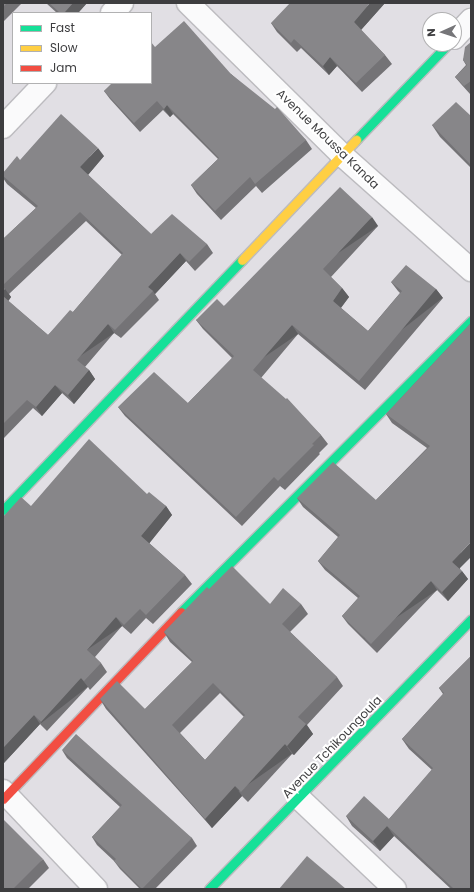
<!DOCTYPE html>
<style>
body{margin:0}
#map{position:relative;width:474px;height:892px;overflow:hidden;background:#e1dfe4;font-family:Poppins,sans-serif}
div>[style]{position:absolute}
.roads{filter:drop-shadow(1px 0 #bcbbbf) drop-shadow(-1px 0 #bcbbbf) drop-shadow(0 1px #bcbbbf) drop-shadow(0 -1px #bcbbbf)}
.street>*{height:22px;margin:-11px;padding:0 11px;transform-origin:11px;border-radius:11px;background:#fafafb}
.fast>*{height:9px;margin:-4.5px;padding:0 4.5px;transform-origin:4.5px;border-radius:4.5px;background:#16e098}
.slow>*{height:9px;margin:-4.5px;padding:0 4.5px;transform-origin:4.5px;border-radius:4.5px;background:#ffcf43}
.jam>*{height:9px;margin:-4.5px;padding:0 4.5px;transform-origin:4.5px;border-radius:4.5px;background:#f24e42}
.wall>*{inset:0;background:#747376}
.shaded-wall>*{inset:0;background:#5e5e60;transform-origin:0 0}
.building>*{inset:0;background:#878689}
span{translate:-50% -50%;white-space:nowrap;text-align:center;line-height:1.15;-webkit-text-stroke:4px #fff;paint-order:stroke}
.street-label{font-size:12px;color:#3d3d3f}
.frame{position:absolute;inset:0;border:4px solid #3d3d3f;pointer-events:none}
.legend{position:absolute;left:12px;top:12px;width:140px;height:72px;box-sizing:border-box;background:#fff;border:1px solid #b1b1b2;margin:0;padding:5px 7px;list-style:none;font-size:12px;color:#3d3d3f}
.legend li{display:flex;align-items:center;gap:8px;height:20px}
.legend b{width:20px;border:1px solid #b1b1b2}
.north{position:absolute;left:422px;top:12px;width:40px;height:40px;box-sizing:border-box;background:#fff;border:1px solid #b1b1b2;border-radius:50%;rotate:267deg;font-size:11px;font-weight:700;line-height:16px;text-align:center;color:#3d3d3f}
.north::after{content:'';display:block;margin:auto;width:14px;height:18px;background:#767679;clip-path:polygon(50% 0,100% 100%,50% 72%,0 100%)}
</style>
<div id="map">
<div class="roads">
<div class="street">
<div style="left:188px;top:3px;width:216px;rotate:44.6deg"></div>
<div style="left:342px;top:155px;width:173px;rotate:41.7deg"></div>
<div style="left:112px;top:13px;width:14px;rotate:-45deg"></div>
<div style="left:454px;top:38px;width:25px;rotate:-47deg"></div>
<div style="left:3px;top:127px;width:61px;rotate:-46.3deg"></div>
<div style="left:3px;top:791px;width:135px;rotate:46.5deg"></div>
<div style="left:299px;top:798px;width:132px;rotate:43.5deg"></div>
</div>
<div class="fast">
<div style="left:356px;top:140px;width:133px;rotate:-46.2deg"></div>
<div style="left:3px;top:510px;width:346px;rotate:-46.3deg"></div>
<div style="left:181px;top:612px;width:411px;rotate:-45.1deg"></div>
<div style="left:209px;top:889px;width:376px;rotate:-45.8deg"></div>
</div>
<div class="slow">
<div style="left:242px;top:260px;width:166px;rotate:-46.5deg"></div>
</div>
<div class="jam">
<div style="left:3px;top:799px;width:258px;rotate:-46.4deg"></div>
</div>
</div>
<div class="wall">
<div style="clip-path:polygon(3px 3px,22px 3px,3px 22px)"></div>
<div style="clip-path:polygon(46px 3px,87px 3px,78px 13px,57px 13px)"></div>
<div style="clip-path:polygon(385px 3px,361px 30px,385px 55px,392px 64px,362px 92px,337px 66px,329px 75px,301px 48px,297px 52px,277px 32px,271px 23px)"></div>
<div style="clip-path:polygon(471px 42px,471px 93px,470px 94px,461px 84px,455px 77px,466px 65px,463px 60px)"></div>
<div style="clip-path:polygon(155px 47px,231px 74px,306px 140px,312px 149px,262px 193px,256px 186px,221px 220px,197px 194px,191px 185px,218px 159px,173px 114px,170px 117px,163px 110px,140px 132px,110px 99px,104px 91px)"></div>
<div style="clip-path:polygon(471px 116px,471px 168px,440px 137px,432px 125px)"></div>
<div style="clip-path:polygon(evenodd,104px 156px,88px 175px,151px 234px,207px 244px,213px 253px,195px 271px,186px 261px,155px 294px,159px 300px,121px 338px,114px 333px,85px 367px,89px 370px,95px 379px,74px 404px,62px 393px,42px 416px,33px 408px,4px 438px,3px 436px,3px 239px,36px 208px,7px 184px,3px 178px,3px 173px,20px 160px,104px 156px,86px 221px,122px 255px,73px 312px,48px 335px,8px 301px,11px 297px,9px 294px,86px 221px)"></div>
<div style="clip-path:polygon(378px 226px,331px 277px,342px 288px,349px 297px,341px 308px,368px 331px,400px 293px,398px 291px,391px 282px,436px 289px,443px 298px,365px 390px,298px 334px,261px 378px,321px 435px,328px 444px,319px 453px,320px 454px,285px 490px,280px 486px,242px 526px,125px 416px,118px 407px,188px 403px,232px 358px,203px 329px,196px 320px,224px 306px)"></div>
<div style="clip-path:polygon(471px 323px,460px 569px,468px 579px,448px 601px,437px 590px,377px 653px,348px 624px,342px 616px,358px 598px,325px 570px,318px 561px,338px 537px,303px 507px,297px 498px,376px 500px,427px 448px,392px 423px,386px 414px)"></div>
<div style="clip-path:polygon(147px 494px,166px 506px,172px 515px,149px 543px,185px 575px,192px 584px,153px 624px,146px 618px,131px 634px,122px 626px,95px 657px,101px 663px,107px 672px,90px 690px,88px 687px,47px 731px,40px 724px,3px 764px,3px 517px,31px 506px)"></div>
<div style="clip-path:polygon(evenodd,209px 589px,270px 604px,301px 604px,308px 614px,290px 632px,337px 677px,343px 686px,307px 725px,313px 734px,294px 755px,292px 754px,248px 802px,242px 796px,212px 828px,106px 709px,100px 699px,145px 709px,192px 662px,170px 642px,164px 632px,209px 589px,220px 693px,244px 717px,205px 760px,180px 733px,220px 693px)"></div>
<div style="clip-path:polygon(471px 656px,471px 889px,451px 889px,394px 836px,380px 851px,352px 826px,346px 816px,389px 819px,432px 770px,409px 749px,402px 739px,443px 694px,439px 688px)"></div>
<div style="clip-path:polygon(62px 750px,192px 838px,197px 846px,155px 889px,140px 889px,120px 869px,114px 861px,97px 845px,92px 837px,120px 807px,67px 758px)"></div>
<div style="clip-path:polygon(43px 859px,49px 868px,28px 889px,3px 889px)"></div>
</div>
<div class="shaded-wall">
<div style="clip-path:polygon(73px 3px,87px 3px,78px 13px,64px 13px)"></div>
<div style="clip-path:polygon(370px 3px,385px 3px,360px 31px,354px 22px)"></div>
<div style="clip-path:polygon(330px 57px,337px 66px,329px 75px,323px 66px)"></div>
<div style="clip-path:polygon(167px 105px,173px 114px,170px 117px,164px 109px)"></div>
<div style="clip-path:polygon(98px 148px,104px 156px,87px 176px,80px 167px)"></div>
<div style="left:372px;top:217px;width:11px;height:71px;rotate:56deg"></div>
<div style="clip-path:polygon(180px 253px,186px 261px,155px 294px,153px 291px,148px 287px)"></div>
<div style="clip-path:polygon(342px 288px,349px 297px,339px 310px,333px 301px)"></div>
<div style="clip-path:polygon(5px 289px,11px 297px,7px 303px,3px 298px,3px 291px)"></div>
<div style="left:436px;top:289px;width:11px;height:120px;rotate:52deg"></div>
<div style="left:108px;top:324px;width:11px;height:48px;rotate:56deg"></div>
<div style="left:292px;top:325px;width:11px;height:60px;rotate:56deg"></div>
<div style="clip-path:polygon(89px 370px,95px 379px,74px 404px,68px 395px)"></div>
<div style="clip-path:polygon(55px 385px,62px 393px,42px 416px,36px 407px)"></div>
<div style="clip-path:polygon(166px 506px,172px 515px,148px 545px,141px 536px)"></div>
<div style="clip-path:polygon(471px 542px,471px 557px,458px 570px,452px 562px)"></div>
<div style="clip-path:polygon(462px 571px,468px 579px,448px 601px,442px 592px)"></div>
<div style="left:431px;top:581px;width:11px;height:87px;rotate:56deg"></div>
<div style="left:116px;top:617px;width:11px;height:44px;rotate:56deg"></div>
<div style="left:81px;top:678px;width:11px;height:59px;rotate:52deg"></div>
<div style="clip-path:polygon(34px 715px,40px 724px,3px 764px,3px 748px)"></div>
<div style="clip-path:polygon(306px 724px,313px 734px,294px 755px,287px 746px)"></div>
<div style="left:285px;top:744px;width:12px;height:65px;rotate:55deg"></div>
<div style="clip-path:polygon(235px 786px,242px 796px,212px 828px,205px 819px)"></div>
<div style="clip-path:polygon(387px 826px,394px 836px,380px 851px,373px 841px)"></div>
</div>
<div class="building">
<div style="clip-path:polygon(3px 3px,7px 3px,3px 7px)"></div>
<div style="clip-path:polygon(49px 3px,73px 3px,64px 13px,60px 13px)"></div>
<div style="clip-path:polygon(290px 3px,370px 3px,354px 22px,385px 55px,356px 83px,330px 57px,323px 66px,294px 39px,291px 43px,271px 23px)"></div>
<div style="clip-path:polygon(184px 21px,231px 74px,275px 109px,277px 107px,306px 140px,255px 184px,250px 177px,215px 211px,191px 185px,219px 158px,167px 105px,164px 109px,157px 101px,134px 123px,104px 91px,112px 83px,151px 83px,151px 42px,155px 47px)"></div>
<div style="clip-path:polygon(471px 42px,471px 81px,464px 86px,455px 77px,467px 65px,463px 60px,465px 47px)"></div>
<div style="clip-path:polygon(456px 102px,471px 116px,471px 165px,432px 125px)"></div>
<div style="clip-path:polygon(61px 114px,98px 148px,80px 167px,151px 234px,172px 214px,207px 244px,189px 262px,180px 253px,148px 287px,153px 291px,115px 330px,108px 324px,77px 360px,89px 370px,68px 395px,55px 385px,36px 407px,27px 400px,3px 424px,3px 296px,48px 335px,70px 310px,73px 312px,123px 253px,80px 212px,3px 285px,3px 239px,38px 206px,3px 176px,3px 173px,17px 156px,20px 160px)"></div>
<div style="clip-path:polygon(340px 187px,372px 217px,323px 269px,342px 288px,333px 301px,368px 331px,402px 291px,391px 282px,406px 265px,436px 289px,359px 381px,292px 325px,253px 370px,286px 399px,287px 398px,321px 435px,312px 444px,314px 445px,278px 481px,274px 477px,236px 517px,118px 407px,154px 372px,188px 403px,234px 356px,196px 320px,217px 299px,224px 306px)"></div>
<div style="clip-path:polygon(3px 287px,5px 289px,3px 291px)"></div>
<div style="clip-path:polygon(471px 323px,471px 542px,452px 562px,462px 571px,442px 592px,431px 581px,371px 644px,342px 616px,360px 596px,318px 561px,340px 535px,297px 498px,333px 462px,376px 500px,430px 446px,386px 414px)"></div>
<div style="clip-path:polygon(89px 439px,147px 494px,149px 492px,166px 506px,141px 536px,185px 575px,146px 615px,140px 609px,124px 625px,116px 617px,87px 650px,101px 663px,84px 681px,81px 678px,41px 722px,34px 715px,3px 748px,3px 517px,21px 497px,31px 506px)"></div>
<div style="clip-path:polygon(evenodd,232px 566px,270px 604px,283px 588px,301px 604px,282px 624px,337px 677px,298px 717px,306px 724px,287px 746px,285px 744px,241px 792px,235px 786px,205px 819px,100px 699px,117px 681px,145px 709px,193px 661px,164px 632px,207px 587px,209px 589px,232px 566px,213px 683px,245px 715px,205px 760px,172px 725px,213px 683px)"></div>
<div style="clip-path:polygon(471px 656px,471px 888px,470px 889px,454px 889px,387px 826px,373px 841px,346px 816px,364px 796px,389px 819px,433px 768px,402px 739px,444px 693px,439px 688px)"></div>
<div style="clip-path:polygon(76px 734px,192px 838px,142px 889px,114px 861px,116px 859px,92px 837px,122px 805px,62px 750px)"></div>
<div style="clip-path:polygon(3px 819px,43px 859px,13px 889px,3px 889px)"></div>
<div style="clip-path:polygon(307px 856px,346px 889px,279px 889px)"></div>
</div>
<div class="street-label">
<span style="left:328px;top:139px;rotate:44deg">Avenue Moussa Kanda</span>
<span style="left:332px;top:747px;rotate:-46deg">Avenue Tchikoungoula</span>
</div>
<div class="frame"></div>
<ul class="legend">
<li><b style="height:5px;background:#16e098"></b>Fast</li>
<li><b style="height:5px;background:#ffcf43"></b>Slow</li>
<li><b style="height:5px;background:#f24e42"></b>Jam</li>
</ul>
<div class="north">N</div>
</div>
